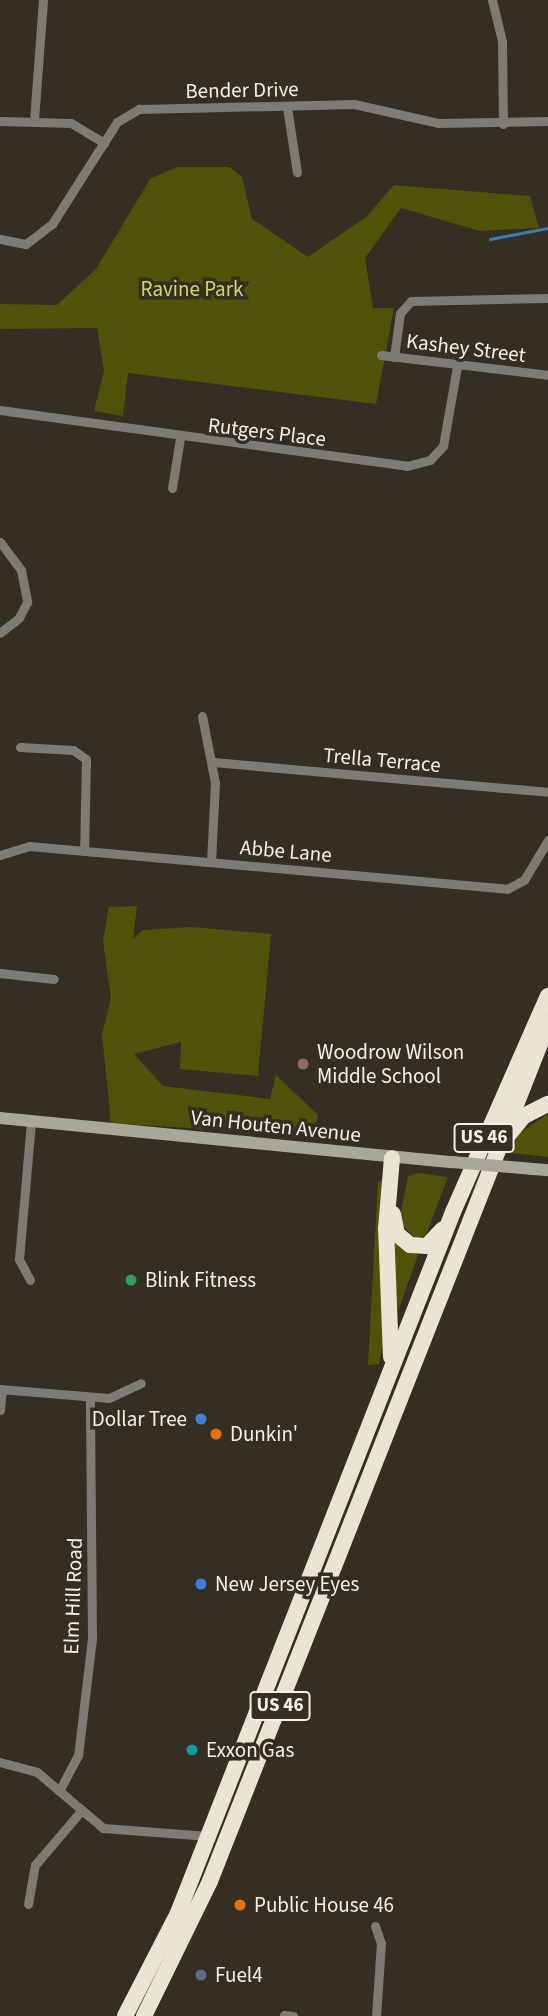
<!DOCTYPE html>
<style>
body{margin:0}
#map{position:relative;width:548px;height:2016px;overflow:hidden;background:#352f23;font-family:"Source Sans 3",sans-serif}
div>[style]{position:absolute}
.green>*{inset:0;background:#4e5308}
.stream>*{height:2.5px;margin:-1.25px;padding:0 1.25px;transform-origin:1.25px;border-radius:1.25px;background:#367cb3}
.street>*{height:9px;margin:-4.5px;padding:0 4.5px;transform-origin:4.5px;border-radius:4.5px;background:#7e7b75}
.secondary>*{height:12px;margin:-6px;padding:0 6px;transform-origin:6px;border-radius:6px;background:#aaa69b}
.highway>*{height:16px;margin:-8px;padding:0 8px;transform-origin:8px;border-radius:8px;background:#ebe4d4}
.secondary-bridge>*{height:12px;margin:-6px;padding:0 6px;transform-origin:6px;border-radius:6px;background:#aaa69b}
.dots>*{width:19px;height:19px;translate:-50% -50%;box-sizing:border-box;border:4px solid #352f23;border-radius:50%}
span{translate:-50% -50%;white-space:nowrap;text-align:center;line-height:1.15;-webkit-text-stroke:7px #352f23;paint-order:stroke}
.shield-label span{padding:2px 5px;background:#352f23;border:2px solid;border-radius:5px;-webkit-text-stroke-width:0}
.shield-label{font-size:19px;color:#f4f0e8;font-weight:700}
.street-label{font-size:21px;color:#f4f0e8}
.park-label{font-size:21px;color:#d0d965}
.poi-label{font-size:21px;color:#f4f0e8}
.left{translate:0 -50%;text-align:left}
.right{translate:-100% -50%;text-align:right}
</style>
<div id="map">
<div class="green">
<div style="clip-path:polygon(177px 167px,229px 167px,242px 177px,252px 219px,308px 257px,366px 217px,394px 185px,530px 196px,539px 228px,480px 231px,401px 208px,365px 258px,373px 308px,394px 308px,376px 404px,128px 373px,123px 416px,94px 411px,104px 371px,97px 328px,0 329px,0 304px,57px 305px,96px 269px,150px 179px)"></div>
<div style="clip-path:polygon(137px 906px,133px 939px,143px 930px,192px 927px,271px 934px,258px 1076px,180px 1069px,181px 1042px,134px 1054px,163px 1086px,270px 1099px,276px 1075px,318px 1115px,313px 1136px,111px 1123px,102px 1034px,111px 998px,103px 941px,109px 907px)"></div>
<div style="clip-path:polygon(548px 1114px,548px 1157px,511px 1153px,519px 1133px)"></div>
<div style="clip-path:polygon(418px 1173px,448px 1177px,426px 1235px,416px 1239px,399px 1222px,408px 1176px)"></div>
<div style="clip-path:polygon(384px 1179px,388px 1319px,379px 1364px,368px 1365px,378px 1182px)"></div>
<div style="clip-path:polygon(392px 1241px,418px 1255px,398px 1311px)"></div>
</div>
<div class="stream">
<div style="left:490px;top:239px;width:59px;rotate:-10.7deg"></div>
</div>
<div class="street">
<div style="left:492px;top:0;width:42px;rotate:76.3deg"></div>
<div style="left:502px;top:41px;width:83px;rotate:89.3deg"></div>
<div style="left:287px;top:107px;width:66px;rotate:81.3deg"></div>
<div style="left:34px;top:120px;width:120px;rotate:-85.7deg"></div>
<div style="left:0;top:121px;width:71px;rotate:1.6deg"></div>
<div style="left:71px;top:123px;width:39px;rotate:31deg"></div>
<div style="left:0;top:239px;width:26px;rotate:11deg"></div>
<div style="left:26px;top:244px;width:33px;rotate:-38deg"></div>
<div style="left:52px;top:224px;width:121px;rotate:-57.5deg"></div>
<div style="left:117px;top:122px;width:26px;rotate:-31deg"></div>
<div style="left:139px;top:109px;width:215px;rotate:-1.3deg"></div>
<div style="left:354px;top:104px;width:86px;rotate:12.7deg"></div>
<div style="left:438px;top:123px;width:110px;rotate:-1deg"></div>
<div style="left:381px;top:355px;width:168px;rotate:6.8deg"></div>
<div style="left:394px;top:357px;width:44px;rotate:-82.2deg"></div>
<div style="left:400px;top:313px;width:16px;rotate:-47deg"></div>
<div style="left:411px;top:301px;width:137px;rotate:-1.3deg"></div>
<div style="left:0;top:410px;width:411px;rotate:7.8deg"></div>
<div style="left:407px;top:466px;width:24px;rotate:-15deg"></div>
<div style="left:430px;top:460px;width:19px;rotate:-47deg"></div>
<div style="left:443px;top:446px;width:80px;rotate:-80deg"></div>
<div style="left:172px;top:488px;width:51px;rotate:-80.9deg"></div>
<div style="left:0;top:542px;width:35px;rotate:53deg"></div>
<div style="left:21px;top:570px;width:33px;rotate:79deg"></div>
<div style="left:27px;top:602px;width:18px;rotate:117deg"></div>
<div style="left:19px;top:618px;width:24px;rotate:142deg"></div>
<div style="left:202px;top:716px;width:68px;rotate:79deg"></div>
<div style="left:215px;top:783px;width:79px;rotate:92.9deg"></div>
<div style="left:20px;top:747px;width:53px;rotate:3.2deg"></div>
<div style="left:73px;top:750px;width:16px;rotate:35deg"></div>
<div style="left:86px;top:759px;width:92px;rotate:91.2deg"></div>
<div style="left:213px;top:762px;width:336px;rotate:5.1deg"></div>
<div style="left:0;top:855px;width:30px;rotate:-17deg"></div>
<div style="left:29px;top:846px;width:480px;rotate:5.1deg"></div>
<div style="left:507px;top:889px;width:19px;rotate:-28deg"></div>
<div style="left:524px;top:880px;width:47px;rotate:-59deg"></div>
<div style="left:0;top:973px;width:54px;rotate:6.3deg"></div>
<div style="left:30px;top:1280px;width:24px;rotate:-118deg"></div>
<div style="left:19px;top:1259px;width:139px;rotate:-85deg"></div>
<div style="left:0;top:1389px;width:109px;rotate:4.7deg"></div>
<div style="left:109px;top:1398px;width:35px;rotate:-25deg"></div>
<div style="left:0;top:1410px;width:21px;rotate:-85deg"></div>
<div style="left:0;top:1762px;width:38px;rotate:15deg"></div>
<div style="left:37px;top:1772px;width:87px;rotate:40.3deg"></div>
<div style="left:103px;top:1828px;width:106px;rotate:4.3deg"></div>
<div style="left:59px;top:1791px;width:40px;rotate:-62deg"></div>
<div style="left:78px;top:1756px;width:119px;rotate:-83.2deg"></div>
<div style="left:92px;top:1638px;width:241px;rotate:-90.5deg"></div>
<div style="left:28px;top:1904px;width:40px;rotate:-80deg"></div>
<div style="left:35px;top:1865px;width:71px;rotate:-49.6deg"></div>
<div style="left:375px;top:1926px;width:18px;rotate:71deg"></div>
<div style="left:381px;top:1943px;width:73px;rotate:93.9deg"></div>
<div style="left:284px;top:2015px;width:9px;rotate:6deg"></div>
</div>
<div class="secondary">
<div style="left:0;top:1118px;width:454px;rotate:5.6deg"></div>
<div style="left:510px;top:1167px;width:38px;rotate:5deg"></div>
</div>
<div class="highway">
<div style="left:506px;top:1138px;width:28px;rotate:-51deg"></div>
<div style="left:524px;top:1116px;width:27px;rotate:-27deg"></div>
<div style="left:393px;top:1214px;width:20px;rotate:79deg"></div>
<div style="left:397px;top:1234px;width:17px;rotate:40deg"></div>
<div style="left:410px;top:1245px;width:17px;rotate:3deg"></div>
<div style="left:427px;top:1246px;width:23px;rotate:-47deg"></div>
<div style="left:391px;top:1357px;width:128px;rotate:-92.2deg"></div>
<div style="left:386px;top:1229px;width:71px;rotate:-85.2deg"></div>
<div style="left:125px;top:2016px;width:116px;rotate:-62.8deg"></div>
<div style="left:178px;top:1913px;width:753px;rotate:-68.58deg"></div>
<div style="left:453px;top:1212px;width:236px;rotate:-66.3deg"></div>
<div style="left:144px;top:2016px;width:150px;rotate:-63.9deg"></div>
<div style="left:210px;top:1881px;width:921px;rotate:-68.48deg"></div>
</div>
<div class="secondary-bridge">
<div style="left:452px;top:1162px;width:58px;rotate:4.9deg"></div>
</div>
<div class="dots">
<div style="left:303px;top:1064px;background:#8d6e63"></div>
<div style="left:131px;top:1280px;background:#2e9e5b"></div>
<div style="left:201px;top:1419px;background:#3f7fe0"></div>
<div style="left:216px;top:1434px;background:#e8710a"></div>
<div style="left:201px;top:1584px;background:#3f7fe0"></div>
<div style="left:192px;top:1750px;background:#0f9aa8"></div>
<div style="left:240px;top:1905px;background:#e8710a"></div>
<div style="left:201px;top:1975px;background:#5c6f8a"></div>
</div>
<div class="shield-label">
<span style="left:484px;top:1138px">US 46</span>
<span style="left:280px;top:1706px">US 46</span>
</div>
<div class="street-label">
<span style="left:242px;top:90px;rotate:-1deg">Bender Drive</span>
<span style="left:466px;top:348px;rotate:7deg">Kashey Street</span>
<span style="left:267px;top:432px;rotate:7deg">Rutgers Place</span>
<span style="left:382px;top:760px;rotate:5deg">Trella Terrace</span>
<span style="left:286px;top:851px;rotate:5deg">Abbe Lane</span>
<span style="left:276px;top:1126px;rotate:6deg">Van Houten Avenue</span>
<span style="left:73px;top:1596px;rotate:-88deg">Elm Hill Road</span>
</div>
<div class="park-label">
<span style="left:192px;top:289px">Ravine Park</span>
</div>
<div class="poi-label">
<span class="left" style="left:317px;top:1064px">Woodrow Wilson<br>Middle School</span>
<span class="left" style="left:145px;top:1280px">Blink Fitness</span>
<span class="right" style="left:187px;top:1419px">Dollar Tree</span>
<span class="left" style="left:230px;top:1434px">Dunkin'</span>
<span class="left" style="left:215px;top:1584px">New Jersey Eyes</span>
<span class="left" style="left:206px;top:1750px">Exxon Gas</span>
<span class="left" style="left:254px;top:1905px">Public House 46</span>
<span class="left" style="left:215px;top:1975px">Fuel4</span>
</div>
</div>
